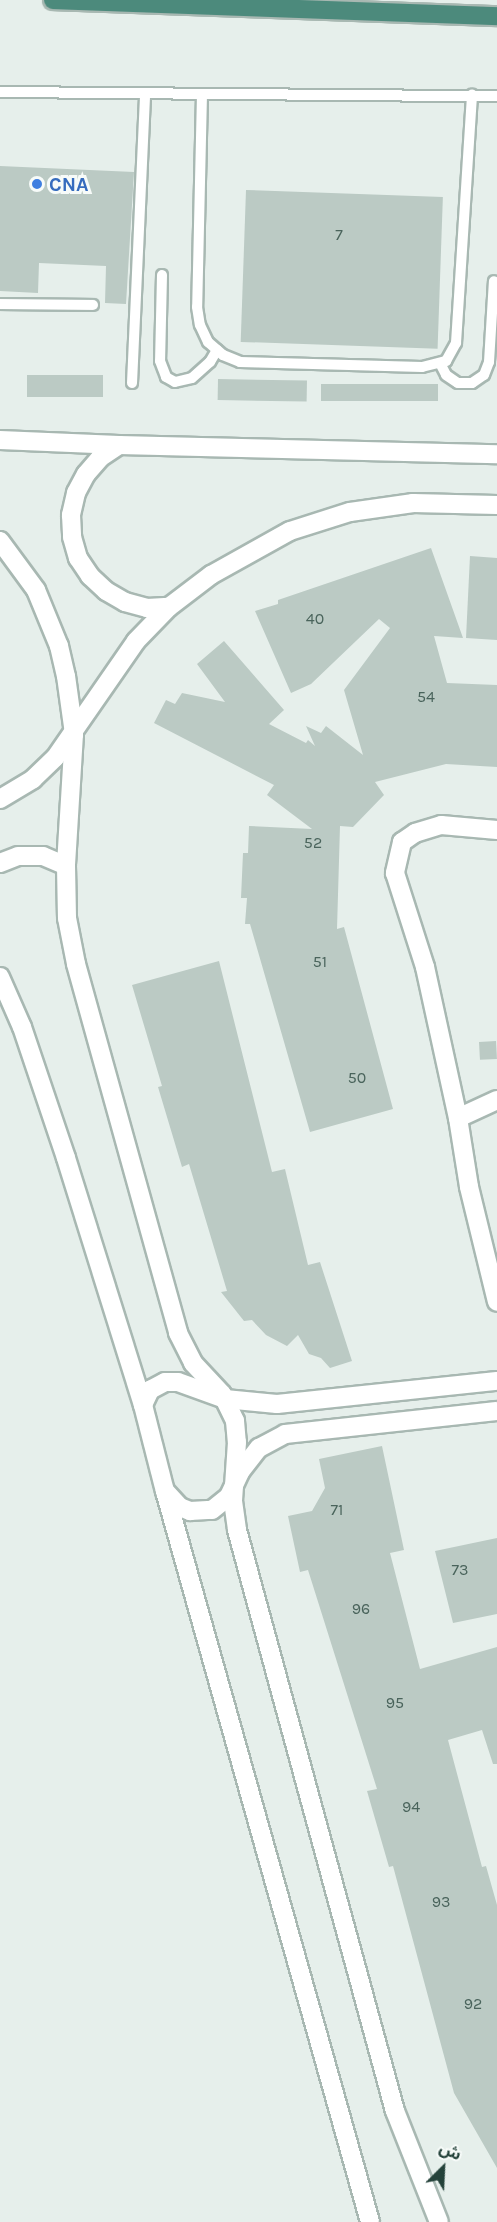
<!DOCTYPE html>
<meta charset="utf-8">
<style>
body{margin:0}
#map{position:relative;width:497px;height:2222px;overflow:hidden;background:#e6efeb;font-family:Karla,"Noto Sans Arabic",sans-serif}
div>[style]{position:absolute}
.building>*{inset:0;background:#bbcac4;transform-origin:0 0}
.roads{filter:drop-shadow(2px 0 #a8b8b2) drop-shadow(-2px 0 #a8b8b2) drop-shadow(0 2px #a8b8b2) drop-shadow(0 -2px #a8b8b2)}
.service>*{height:10px;margin:-5px;padding:0 5px;transform-origin:5px;border-radius:5px;background:#fff}
.minor>*{height:18px;margin:-9px;padding:0 9px;transform-origin:9px;border-radius:9px;background:#fff}
.tertiary>*{height:18px;margin:-9px;padding:0 9px;transform-origin:9px;border-radius:9px;background:#fff}
.trunk>*{height:18px;margin:-9px;padding:0 9px;transform-origin:9px;border-radius:9px;background:#4c8a7c}
.dots>*{width:16px;height:16px;translate:-50% -50%;box-sizing:border-box;border:3px solid #f7fbf9;border-radius:50%}
span{translate:-50% -50%;white-space:nowrap;text-align:center;line-height:1.15;-webkit-text-stroke:6px #f7fbf9;paint-order:stroke}
.number-label{font-size:16px;color:#4a645c}
.number-label span{-webkit-text-stroke-width:0}
.shop-label{font-size:20px;color:#366cbe;font-weight:700}
.left{translate:0 -50%;text-align:left}
.north{position:absolute;left:413px;top:2138px;width:60px;height:60px;-webkit-text-stroke:4px #f7fbf9;paint-order:stroke;rotate:24deg;font-size:16px;font-weight:700;line-height:24px;text-align:center;color:#24423a}
.north::after{content:'';display:block;margin:auto;width:21px;height:27px;background:#24423a;clip-path:polygon(50% 0,100% 100%,50% 72%,0 100%)}
</style>
<div id="map">
<div class="building">
<div style="clip-path:polygon(0 166px,134px 172px,126px 304px,105px 303px,106px 266px,39px 263px,38px 293px,0 291px)"></div>
<div style="left:246px;top:190px;width:197px;height:152px;rotate:2deg"></div>
<div style="left:27px;top:375px;width:76px;height:22px"></div>
<div style="left:218px;top:379px;width:89px;height:21px;rotate:1deg"></div>
<div style="left:321px;top:384px;width:117px;height:17px"></div>
<div style="clip-path:polygon(431px 548px,463px 638px,434px 636px,447px 683px,497px 685px,497px 767px,446px 764px,375px 782px,384px 795px,353px 827px,340px 826px,337px 929px,344px 927px,393px 1109px,310px 1132px,250px 924px,245px 924px,247px 898px,241px 898px,243px 853px,248px 853px,249px 826px,312px 829px,267px 795px,274px 785px,154px 723px,166px 700px,175px 704px,182px 693px,225px 702px,197px 664px,224px 641px,284px 710px,269px 724px,306px 743px,308px 740px,315px 746px,306px 726px,321px 733px,326px 726px,363px 755px,344px 690px,390px 628px,379px 619px,311px 684px,291px 693px,255px 611px,278px 604px,278px 600px)"></div>
<div style="clip-path:polygon(470px 556px,497px 558px,497px 640px,466px 638px)"></div>
<div style="clip-path:polygon(219px 961px,272px 1172px,285px 1169px,308px 1265px,320px 1262px,352px 1361px,330px 1368px,321px 1358px,309px 1354px,298px 1335px,287px 1346px,266px 1335px,252px 1320px,244px 1321px,221px 1292px,227px 1291px,189px 1164px,182px 1167px,158px 1087px,162px 1086px,132px 985px)"></div>
<div style="left:496px;top:1041px;width:18px;height:17px;rotate:87deg"></div>
<div style="clip-path:polygon(382px 1446px,404px 1550px,390px 1553px,420px 1669px,497px 1647px,497px 1764px,493px 1764px,482px 1730px,448px 1740px,482px 1867px,486px 1866px,497px 1905px,497px 2168px,454px 2093px,393px 1866px,389px 1867px,367px 1791px,377px 1789px,308px 1570px,300px 1572px,288px 1516px,312px 1511px,325px 1488px,319px 1459px)"></div>
<div style="clip-path:polygon(497px 1538px,497px 1614px,453px 1623px,435px 1551px)"></div>
</div>
<div class="roads">
<div class="service">
<div style="left:0;top:92px;width:497px;rotate:0.5deg"></div>
<div style="left:202px;top:94px;width:213px;rotate:91.3deg"></div>
<div style="left:197px;top:307px;width:18px;rotate:81deg"></div>
<div style="left:200px;top:325px;width:19px;rotate:65deg"></div>
<div style="left:208px;top:342px;width:20px;rotate:41deg"></div>
<div style="left:223px;top:355px;width:18px;rotate:22deg"></div>
<div style="left:240px;top:362px;width:182px;rotate:1.6deg"></div>
<div style="left:422px;top:367px;width:25px;rotate:-14deg"></div>
<div style="left:446px;top:361px;width:21px;rotate:-61deg"></div>
<div style="left:456px;top:343px;width:249px;rotate:-86.3deg"></div>
<div style="left:162px;top:275px;width:86px;rotate:91.3deg"></div>
<div style="left:160px;top:361px;width:17px;rotate:69deg"></div>
<div style="left:166px;top:377px;width:10px;rotate:29deg"></div>
<div style="left:175px;top:382px;width:17px;rotate:-13deg"></div>
<div style="left:192px;top:378px;width:24px;rotate:-42deg"></div>
<div style="left:210px;top:362px;width:14px;rotate:-60deg"></div>
<div style="left:0;top:304px;width:93px;rotate:0.6deg"></div>
<div style="left:440px;top:363px;width:13px;rotate:63deg"></div>
<div style="left:446px;top:375px;width:14px;rotate:34deg"></div>
<div style="left:458px;top:383px;width:14px"></div>
<div style="left:472px;top:383px;width:14px;rotate:-34deg"></div>
<div style="left:484px;top:375px;width:14px;rotate:-69deg"></div>
<div style="left:489px;top:362px;width:81px;rotate:-86.5deg"></div>
<div style="left:132px;top:383px;width:290px;rotate:-87.4deg"></div>
</div>
<div class="minor">
<div style="left:497px;top:830px;width:56px;rotate:-174.9deg"></div>
<div style="left:441px;top:825px;width:27px;rotate:163deg"></div>
<div style="left:415px;top:833px;width:16px;rotate:145deg"></div>
<div style="left:402px;top:842px;width:32px;rotate:103deg"></div>
<div style="left:395px;top:873px;width:99px;rotate:72.3deg"></div>
<div style="left:425px;top:967px;width:155px;rotate:77.7deg"></div>
<div style="left:458px;top:1118px;width:70px;rotate:80.9deg"></div>
<div style="left:469px;top:1187px;width:118px;rotate:76.3deg"></div>
<div style="left:458px;top:1118px;width:43px;rotate:-24.8deg"></div>
<div style="left:143px;top:1405px;width:17px;rotate:-65deg"></div>
<div style="left:150px;top:1390px;width:17px;rotate:-28deg"></div>
<div style="left:165px;top:1382px;width:13px"></div>
<div style="left:178px;top:1382px;width:50px;rotate:19.9deg"></div>
<div style="left:225px;top:1399px;width:52px;rotate:5.5deg"></div>
<div style="left:277px;top:1404px;width:221px;rotate:-6deg"></div>
<div style="left:165px;top:1491px;width:22px;rotate:47deg"></div>
<div style="left:180px;top:1507px;width:11px;rotate:22deg"></div>
<div style="left:190px;top:1511px;width:22px;rotate:-3deg"></div>
<div style="left:212px;top:1510px;width:22px;rotate:-39deg"></div>
<div style="left:229px;top:1496px;width:26px;rotate:-65deg"></div>
<div style="left:240px;top:1472px;width:31px;rotate:-52deg"></div>
<div style="left:259px;top:1448px;width:30px;rotate:-28deg"></div>
<div style="left:285px;top:1434px;width:213px;rotate:-6.2deg"></div>
</div>
<div class="tertiary">
<div style="left:0;top:440px;width:119px;rotate:2.4deg"></div>
<div style="left:119px;top:445px;width:378px;rotate:1.4deg"></div>
<div style="left:119px;top:445px;width:23px;rotate:146deg"></div>
<div style="left:100px;top:458px;width:21px;rotate:131deg"></div>
<div style="left:86px;top:474px;width:21px;rotate:118deg"></div>
<div style="left:76px;top:493px;width:23px;rotate:103deg"></div>
<div style="left:71px;top:515px;width:22px;rotate:87deg"></div>
<div style="left:72px;top:537px;width:22px;rotate:74deg"></div>
<div style="left:78px;top:558px;width:22px;rotate:56deg"></div>
<div style="left:90px;top:576px;width:22px;rotate:43deg"></div>
<div style="left:106px;top:591px;width:22px;rotate:30deg"></div>
<div style="left:125px;top:602px;width:23px;rotate:15deg"></div>
<div style="left:147px;top:608px;width:22px;rotate:-3deg"></div>
<div style="left:0;top:541px;width:61px;rotate:53.7deg"></div>
<div style="left:36px;top:590px;width:61px;rotate:67.7deg"></div>
<div style="left:59px;top:646px;width:31px;rotate:77deg"></div>
<div style="left:66px;top:676px;width:59px;rotate:82.1deg"></div>
<div style="left:74px;top:734px;width:132px;rotate:93.5deg"></div>
<div style="left:66px;top:866px;width:52px;rotate:88.9deg"></div>
<div style="left:67px;top:918px;width:47px;rotate:78.9deg"></div>
<div style="left:76px;top:964px;width:383px;rotate:74.5deg"></div>
<div style="left:178px;top:1333px;width:34px;rotate:63deg"></div>
<div style="left:193px;top:1363px;width:42px;rotate:46.9deg"></div>
<div style="left:222px;top:1394px;width:30px;rotate:64deg"></div>
<div style="left:235px;top:1421px;width:21px;rotate:85deg"></div>
<div style="left:237px;top:1442px;width:59px;rotate:93.9deg"></div>
<div style="left:233px;top:1501px;width:29px;rotate:82deg"></div>
<div style="left:237px;top:1530px;width:602px;rotate:74.79deg"></div>
<div style="left:395px;top:2111px;width:119px;rotate:68.4deg"></div>
<div style="left:0;top:799px;width:39px;rotate:-31deg"></div>
<div style="left:33px;top:779px;width:30px;rotate:-44deg"></div>
<div style="left:55px;top:758px;width:142px;rotate:-55.3deg"></div>
<div style="left:136px;top:641px;width:47px;rotate:-45.9deg"></div>
<div style="left:169px;top:607px;width:53px;rotate:-37.3deg"></div>
<div style="left:211px;top:575px;width:90px;rotate:-29.1deg"></div>
<div style="left:290px;top:531px;width:63px;rotate:-17.6deg"></div>
<div style="left:350px;top:512px;width:64px;rotate:-8.1deg"></div>
<div style="left:413px;top:503px;width:84px;rotate:1.4deg"></div>
<div style="left:0;top:863px;width:19px;rotate:-21deg"></div>
<div style="left:18px;top:856px;width:25px"></div>
<div style="left:43px;top:856px;width:25px;rotate:23deg"></div>
<div style="left:0;top:977px;width:55px;rotate:66.3deg"></div>
<div style="left:22px;top:1027px;width:138px;rotate:71.4deg"></div>
<div style="left:66px;top:1158px;width:259px;rotate:72.7deg"></div>
<div style="left:143px;top:1405px;width:89px;rotate:75.7deg"></div>
<div style="left:165px;top:1491px;width:759px;rotate:74.33deg"></div>
</div>
<div class="trunk">
<div style="left:53px;top:0;width:444px;rotate:2.1deg"></div>
</div>
</div>
<div class="dots">
<div style="left:37px;top:184px;background:#3f7fe0"></div>
</div>
<div class="number-label">
<span style="left:339px;top:235px">7</span>
<span style="left:315px;top:619px">40</span>
<span style="left:426px;top:697px">54</span>
<span style="left:313px;top:843px">52</span>
<span style="left:320px;top:962px">51</span>
<span style="left:357px;top:1078px">50</span>
<span style="left:337px;top:1510px">71</span>
<span style="left:460px;top:1570px">73</span>
<span style="left:361px;top:1609px">96</span>
<span style="left:395px;top:1703px">95</span>
<span style="left:411px;top:1807px">94</span>
<span style="left:441px;top:1902px">93</span>
<span style="left:473px;top:2004px">92</span>
</div>
<div class="shop-label">
<span class="left" style="left:49px;top:184px">CNA</span>
</div>
<div class="north">ش</div>
</div>
